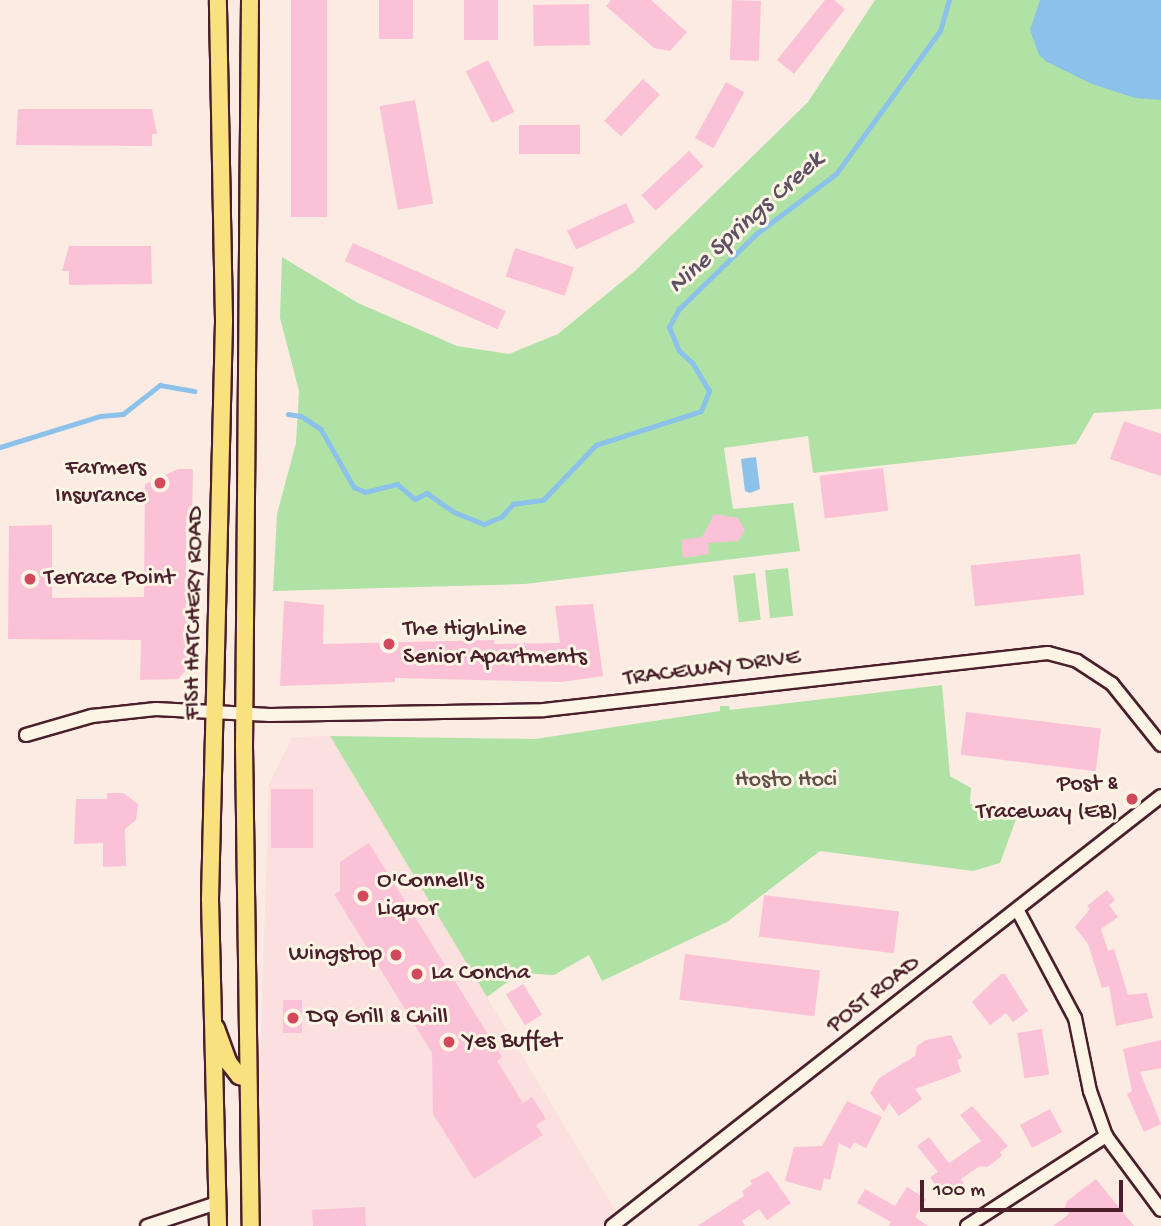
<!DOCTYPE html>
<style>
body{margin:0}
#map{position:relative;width:1161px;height:1226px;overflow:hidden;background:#fcebe2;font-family:"Gochi Hand",sans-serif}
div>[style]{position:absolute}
.built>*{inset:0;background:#fcdfdf}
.green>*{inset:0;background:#afe2a4;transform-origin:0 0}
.water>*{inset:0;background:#8cc2ea}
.stream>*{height:4.5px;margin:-2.25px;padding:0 2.25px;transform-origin:2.25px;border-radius:2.25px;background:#8cc2ea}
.building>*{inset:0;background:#fbc2d7;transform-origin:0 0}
.roads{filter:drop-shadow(2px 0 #4a1f2b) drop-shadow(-2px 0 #4a1f2b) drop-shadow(0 2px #4a1f2b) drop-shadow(0 -2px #4a1f2b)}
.minor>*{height:12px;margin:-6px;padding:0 6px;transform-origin:6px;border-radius:6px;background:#fcf5e5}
.major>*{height:16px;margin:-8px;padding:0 8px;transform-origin:8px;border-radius:8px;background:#fae180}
.dots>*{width:19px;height:19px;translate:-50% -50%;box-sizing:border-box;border:4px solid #fcf5e5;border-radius:50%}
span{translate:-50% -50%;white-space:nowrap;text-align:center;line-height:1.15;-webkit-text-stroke:6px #fcf5e5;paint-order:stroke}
.poi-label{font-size:24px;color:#4a1f2b}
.right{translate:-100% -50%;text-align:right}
.left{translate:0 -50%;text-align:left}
.street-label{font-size:24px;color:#4a1f2b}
.park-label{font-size:24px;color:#635049}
.water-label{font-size:26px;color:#5e5064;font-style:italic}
.scale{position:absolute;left:920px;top:1180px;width:203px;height:32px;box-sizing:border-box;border:4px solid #4a1f2b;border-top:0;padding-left:9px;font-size:21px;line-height:24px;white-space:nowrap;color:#4a1f2b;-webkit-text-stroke:5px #fcf5e5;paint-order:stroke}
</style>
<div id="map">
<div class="built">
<div style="clip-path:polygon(330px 736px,621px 1220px,612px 1226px,262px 1226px,259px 1095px,269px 784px,292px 737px)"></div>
</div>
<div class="green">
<div style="clip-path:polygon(875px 0,1161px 0,1161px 409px,1094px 413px,1076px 444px,813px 473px,808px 436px,724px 448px,733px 509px,793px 503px,800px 551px,525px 584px,273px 591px,277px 514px,296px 443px,299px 391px,280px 318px,282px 257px,358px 303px,457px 346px,509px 354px,558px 334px,636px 270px,808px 102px)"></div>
<div style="left:788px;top:568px;width:48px;height:23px;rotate:84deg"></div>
<div style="left:755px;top:573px;width:47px;height:22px;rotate:83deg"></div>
<div style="clip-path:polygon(942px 685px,950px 776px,971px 788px,970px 804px,1019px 811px,1000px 863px,973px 871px,820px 851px,727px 922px,602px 981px,589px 955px,554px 975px,520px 973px,487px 997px,330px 736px,535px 739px,720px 711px,720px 706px,729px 706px,730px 710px)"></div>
</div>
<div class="water">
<div style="clip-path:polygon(1040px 0,1161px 0,1161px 100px,1135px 98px,1092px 84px,1047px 62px,1039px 55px,1030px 30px)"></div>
<div style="clip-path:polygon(756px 457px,760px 489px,750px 493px,745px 491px,741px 459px)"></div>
</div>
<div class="stream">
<div style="left:288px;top:414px;width:13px;rotate:9deg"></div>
<div style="left:301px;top:416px;width:24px;rotate:33deg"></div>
<div style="left:321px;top:429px;width:67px;rotate:60.4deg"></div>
<div style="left:354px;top:487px;width:12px;rotate:24deg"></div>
<div style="left:365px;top:492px;width:33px;rotate:-14deg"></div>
<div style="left:397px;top:484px;width:23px;rotate:40deg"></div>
<div style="left:415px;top:499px;width:13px;rotate:-27deg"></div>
<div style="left:427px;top:493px;width:33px;rotate:35deg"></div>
<div style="left:454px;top:512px;width:32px;rotate:22deg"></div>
<div style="left:484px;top:524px;width:18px;rotate:-22deg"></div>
<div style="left:501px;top:517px;width:18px;rotate:-47deg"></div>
<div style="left:513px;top:504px;width:30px;rotate:-8deg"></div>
<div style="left:543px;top:500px;width:76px;rotate:-46.1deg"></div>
<div style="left:596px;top:445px;width:110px;rotate:-17.9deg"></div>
<div style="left:701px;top:411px;width:22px;rotate:-68deg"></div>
<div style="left:709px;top:391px;width:31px;rotate:-121deg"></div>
<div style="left:693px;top:364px;width:19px;rotate:-137deg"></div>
<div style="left:679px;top:351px;width:26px;rotate:-113deg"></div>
<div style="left:669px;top:327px;width:21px;rotate:-61deg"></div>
<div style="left:679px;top:309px;width:106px;rotate:-44.2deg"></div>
<div style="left:755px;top:235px;width:101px;rotate:-37deg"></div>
<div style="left:836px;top:174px;width:177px;rotate:-54deg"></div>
<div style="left:940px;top:31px;width:32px;rotate:-74deg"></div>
<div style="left:0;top:447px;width:105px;rotate:-17.2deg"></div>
<div style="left:100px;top:416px;width:23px;rotate:-5deg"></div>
<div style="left:123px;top:414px;width:47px;rotate:-38.1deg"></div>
<div style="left:160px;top:385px;width:35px;rotate:10deg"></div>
</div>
<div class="building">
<div style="left:291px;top:0;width:36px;height:217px"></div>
<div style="left:379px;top:0;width:34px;height:39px"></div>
<div style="left:464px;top:0;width:34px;height:40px"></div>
<div style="clip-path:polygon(611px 0,651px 0,687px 32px,670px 51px,654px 48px,606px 6px)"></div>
<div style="left:732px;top:0;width:29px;height:60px;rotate:2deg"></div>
<div style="clip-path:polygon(825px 0,834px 0,845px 9px,794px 74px,777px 60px)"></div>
<div style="left:589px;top:4px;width:41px;height:56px;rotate:89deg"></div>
<div style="left:488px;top:60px;width:58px;height:25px;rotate:63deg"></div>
<div style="left:643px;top:79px;width:23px;height:57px;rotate:43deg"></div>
<div style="left:726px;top:82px;width:21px;height:64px;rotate:29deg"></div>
<div style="left:415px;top:100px;width:105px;height:36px;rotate:80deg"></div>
<div style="clip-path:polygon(18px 109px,152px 109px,157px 134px,152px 134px,152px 146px,16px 145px)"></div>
<div style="left:519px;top:125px;width:61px;height:29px"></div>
<div style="left:689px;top:151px;width:21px;height:65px;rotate:47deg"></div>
<div style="left:626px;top:203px;width:21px;height:65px;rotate:65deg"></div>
<div style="left:353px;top:243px;width:167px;height:20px;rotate:24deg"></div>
<div style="clip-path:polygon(69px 246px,151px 246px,152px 284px,69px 285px,69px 271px,62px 271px)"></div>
<div style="left:515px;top:248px;width:62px;height:30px;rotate:18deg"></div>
<div style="clip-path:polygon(1124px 421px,1161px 434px,1161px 476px,1110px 459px)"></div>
<div style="left:883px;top:468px;width:43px;height:64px;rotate:83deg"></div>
<div style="clip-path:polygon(178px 469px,193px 469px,192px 518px,186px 519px,186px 620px,192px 620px,191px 665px,178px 679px,140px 680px,141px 640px,8px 639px,9px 526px,52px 525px,52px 598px,144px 597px,145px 484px)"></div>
<div style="clip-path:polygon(714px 514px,738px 518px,745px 530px,738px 541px,708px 543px,709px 554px,683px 558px,681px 540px,702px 537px)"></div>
<div style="left:1080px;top:554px;width:41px;height:110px;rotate:84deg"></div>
<div style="clip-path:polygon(284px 601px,324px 605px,323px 644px,494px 640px,494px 644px,560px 643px,555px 606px,593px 604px,603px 676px,562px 682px,395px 678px,395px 682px,280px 686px)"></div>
<div style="left:966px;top:712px;width:136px;height:43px;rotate:7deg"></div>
<div style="left:271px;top:789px;width:42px;height:59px"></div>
<div style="clip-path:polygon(107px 793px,123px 793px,138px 804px,136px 820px,125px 829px,126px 866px,103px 867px,103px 843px,74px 844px,76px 799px,107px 799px)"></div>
<div style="clip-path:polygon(369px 843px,502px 1057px,497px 1061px,523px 1103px,532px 1097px,546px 1119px,536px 1125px,543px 1135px,474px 1179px,433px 1114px,432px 1053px,334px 894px,340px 891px,340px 862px)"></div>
<div style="clip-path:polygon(1107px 890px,1115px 900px,1109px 905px,1118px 917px,1101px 929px,1108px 951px,1114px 949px,1128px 995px,1147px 993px,1153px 1018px,1116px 1026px,1109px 986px,1102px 988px,1088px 944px,1075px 927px,1090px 909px,1087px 906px)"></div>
<div style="left:764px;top:895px;width:136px;height:42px;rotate:7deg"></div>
<div style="left:685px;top:954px;width:136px;height:46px;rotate:7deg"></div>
<div style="clip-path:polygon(1001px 974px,1005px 974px,1028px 1011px,1013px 1022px,1006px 1013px,990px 1025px,972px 1002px)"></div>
<div style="left:523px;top:984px;width:36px;height:20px;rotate:58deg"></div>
<div style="left:283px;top:1000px;width:19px;height:33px"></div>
<div style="left:1042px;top:1029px;width:46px;height:25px;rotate:81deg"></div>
<div style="clip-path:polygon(951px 1035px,962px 1058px,957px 1060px,961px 1072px,915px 1089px,922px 1099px,899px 1116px,889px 1103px,884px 1112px,870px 1093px,879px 1078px,915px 1056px,917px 1046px,926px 1040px)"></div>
<div style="clip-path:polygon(1161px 1040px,1161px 1068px,1140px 1072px,1161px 1124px,1144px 1132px,1127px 1094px,1132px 1091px,1123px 1049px)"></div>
<div style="clip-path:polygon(847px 1101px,882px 1117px,866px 1148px,854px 1142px,850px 1149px,839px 1143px,830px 1180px,824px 1178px,821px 1191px,785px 1181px,794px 1147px,822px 1146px)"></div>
<div style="clip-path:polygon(972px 1106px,1008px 1146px,1000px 1152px,1002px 1156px,987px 1167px,980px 1166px,961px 1179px,964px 1183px,942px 1194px,930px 1177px,938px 1172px,917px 1146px,929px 1137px,949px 1163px,981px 1141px,960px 1115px)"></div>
<div style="left:1050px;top:1109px;width:26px;height:34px;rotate:62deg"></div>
<div style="clip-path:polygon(768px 1171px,791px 1203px,767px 1220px,759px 1209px,742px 1221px,745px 1226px,697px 1226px,744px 1196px,742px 1191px,752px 1184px,750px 1181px)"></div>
<div style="clip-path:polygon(1096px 1179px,1134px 1226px,1053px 1226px,1069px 1214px,1065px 1208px,1067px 1201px)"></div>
<div style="clip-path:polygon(907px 1187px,926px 1199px,915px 1217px,928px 1226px,889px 1226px,891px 1222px,857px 1203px,865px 1189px,895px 1206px)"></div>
<div style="clip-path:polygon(365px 1207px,366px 1226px,313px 1226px,312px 1210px)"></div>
</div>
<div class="roads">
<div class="minor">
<div style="left:26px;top:735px;width:69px;rotate:-16.1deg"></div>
<div style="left:92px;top:716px;width:64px;rotate:-6.2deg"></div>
<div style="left:156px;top:709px;width:114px;rotate:3deg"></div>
<div style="left:270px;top:715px;width:274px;rotate:-1deg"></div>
<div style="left:544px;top:710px;width:507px;rotate:-6.45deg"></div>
<div style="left:1048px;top:653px;width:30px;rotate:15deg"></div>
<div style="left:1077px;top:661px;width:42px;rotate:33.3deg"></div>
<div style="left:1112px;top:684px;width:78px;rotate:51.2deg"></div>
<div style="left:1018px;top:911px;width:121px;rotate:62deg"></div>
<div style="left:1075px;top:1018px;width:75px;rotate:78.4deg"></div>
<div style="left:1090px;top:1091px;width:48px;rotate:70.4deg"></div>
<div style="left:1106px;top:1136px;width:92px;rotate:53.4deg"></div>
<div style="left:147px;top:1226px;width:74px;rotate:-18.2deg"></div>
<div style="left:612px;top:1226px;width:697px;rotate:-38.07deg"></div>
<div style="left:967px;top:1226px;width:166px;rotate:-32.9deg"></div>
</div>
<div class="major">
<div style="left:250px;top:0;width:746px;rotate:90.46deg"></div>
<div style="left:244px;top:746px;width:480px;rotate:89.2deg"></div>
<div style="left:216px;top:1028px;width:37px;rotate:70deg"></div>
<div style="left:229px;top:1063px;width:16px;rotate:52deg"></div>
<div style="left:239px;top:1076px;width:8px;rotate:14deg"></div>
<div style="left:218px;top:1226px;width:327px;rotate:-91.4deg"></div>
<div style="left:210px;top:899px;width:579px;rotate:-88.61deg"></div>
<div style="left:224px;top:320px;width:320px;rotate:-91.1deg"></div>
</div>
</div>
<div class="dots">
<div style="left:160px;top:483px;background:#d1495b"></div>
<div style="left:30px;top:579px;background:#d1495b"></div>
<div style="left:389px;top:644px;background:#d1495b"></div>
<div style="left:1132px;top:799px;background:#d1495b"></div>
<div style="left:363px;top:896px;background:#d1495b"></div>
<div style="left:396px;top:955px;background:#d1495b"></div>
<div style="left:417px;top:974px;background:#d1495b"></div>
<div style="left:293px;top:1018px;background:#d1495b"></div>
<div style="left:449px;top:1042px;background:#d1495b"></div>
</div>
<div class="poi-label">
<span class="right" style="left:146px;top:483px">Farmers<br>Insurance</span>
<span class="left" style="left:44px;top:579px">Terrace Point</span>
<span class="left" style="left:403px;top:644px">The HighLine<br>Senior Apartments</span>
<span class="right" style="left:1118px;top:799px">Post &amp;<br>Traceway (EB)</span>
<span class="left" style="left:377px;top:896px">O'Connell's<br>Liquor</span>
<span class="right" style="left:382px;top:955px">Wingstop</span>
<span class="left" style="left:431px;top:974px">La Concha</span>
<span class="left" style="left:307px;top:1018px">DQ Grill &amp; Chill</span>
<span class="left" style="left:463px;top:1042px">Yes Buffet</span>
</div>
<div class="street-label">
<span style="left:195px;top:613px;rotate:-89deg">FISH HATCHERY ROAD</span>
<span style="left:712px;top:669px;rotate:-7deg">TRACEWAY DRIVE</span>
<span style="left:874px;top:995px;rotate:-38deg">POST ROAD</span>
</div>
<div class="park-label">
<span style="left:786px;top:781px">Hosto Hoci</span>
</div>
<div class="water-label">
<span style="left:747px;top:224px;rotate:-42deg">Nine Springs Creek</span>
</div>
<div class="scale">100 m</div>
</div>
